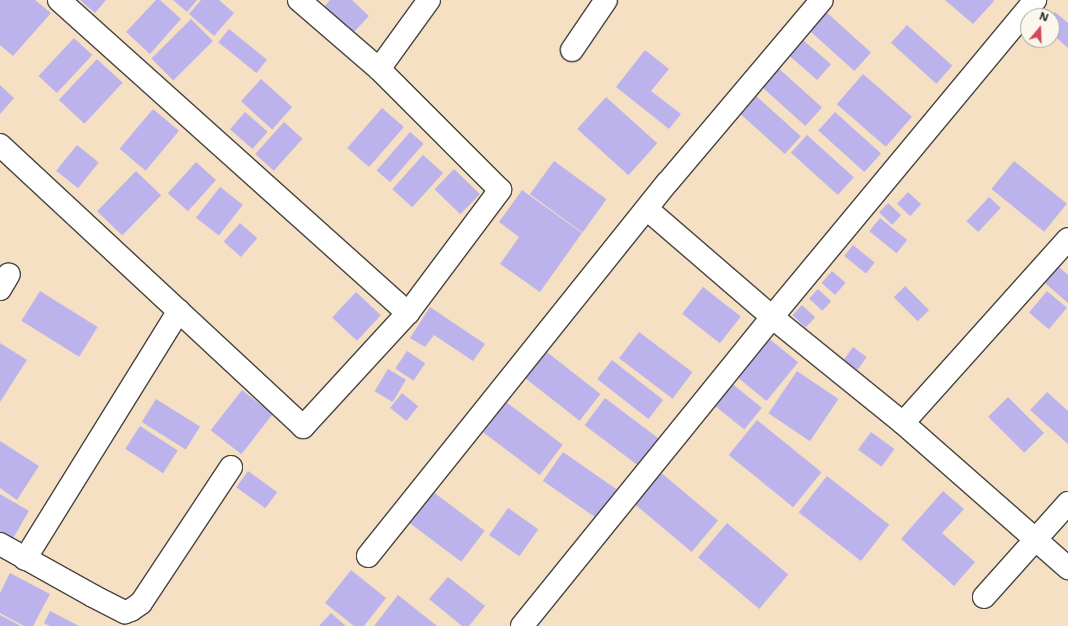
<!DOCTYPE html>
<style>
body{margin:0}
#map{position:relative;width:1068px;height:626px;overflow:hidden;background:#f5e0c4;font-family:"Shantell Sans",sans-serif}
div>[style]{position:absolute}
.building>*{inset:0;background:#bdb3ec;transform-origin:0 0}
.roads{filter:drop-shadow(1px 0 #494642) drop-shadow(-1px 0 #494642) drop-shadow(0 1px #494642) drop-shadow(0 -1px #494642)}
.minor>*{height:22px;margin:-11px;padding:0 11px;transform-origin:11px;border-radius:11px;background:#fff}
span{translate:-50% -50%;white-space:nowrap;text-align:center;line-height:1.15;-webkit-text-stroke:3.5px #fbf7ec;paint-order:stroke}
.north{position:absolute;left:1020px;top:8px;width:40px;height:40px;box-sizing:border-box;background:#fbf7ec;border:1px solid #a8a59f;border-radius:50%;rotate:19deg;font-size:11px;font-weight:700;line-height:16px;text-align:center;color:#2b2b2b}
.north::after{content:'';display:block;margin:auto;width:14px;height:18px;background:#d1495b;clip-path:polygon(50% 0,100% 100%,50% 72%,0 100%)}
</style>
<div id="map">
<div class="building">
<div style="clip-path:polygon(0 0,35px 0,51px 13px,13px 56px,0 45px)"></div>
<div style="clip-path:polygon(80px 0,106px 0,95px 13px)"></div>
<div style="clip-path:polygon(156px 0,160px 0,181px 19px,150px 54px,126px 32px)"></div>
<div style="clip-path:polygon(173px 0,197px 0,187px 12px)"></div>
<div style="clip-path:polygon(201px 0,219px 0,234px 13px,214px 36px,189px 14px)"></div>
<div style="clip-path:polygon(330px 0,352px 0,369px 16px,352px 34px,323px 8px)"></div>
<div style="clip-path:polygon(945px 0,993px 0,994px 1px,973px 24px)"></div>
<div style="left:825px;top:11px;width:62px;height:25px;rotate:42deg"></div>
<div style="clip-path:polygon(1055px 12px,1068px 23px,1068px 48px,1052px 34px,1052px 15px)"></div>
<div style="left:191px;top:19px;width:31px;height:56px;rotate:45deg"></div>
<div style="left:907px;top:25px;width:61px;height:24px;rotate:42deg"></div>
<div style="left:229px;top:29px;width:49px;height:17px;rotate:39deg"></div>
<div style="left:74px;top:38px;width:25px;height:52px;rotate:43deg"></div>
<div style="left:803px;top:40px;width:37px;height:21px;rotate:41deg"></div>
<div style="clip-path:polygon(645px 50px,669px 69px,651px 91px,681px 114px,669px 129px,616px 87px)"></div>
<div style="left:97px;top:59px;width:35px;height:56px;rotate:43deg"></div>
<div style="left:776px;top:66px;width:62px;height:25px;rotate:42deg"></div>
<div style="left:863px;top:74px;width:65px;height:40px;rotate:41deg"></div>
<div style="left:261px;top:79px;width:42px;height:30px;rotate:42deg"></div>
<div style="clip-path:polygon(0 85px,14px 98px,0 114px)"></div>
<div style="left:754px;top:94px;width:63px;height:24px;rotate:42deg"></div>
<div style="left:606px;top:97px;width:69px;height:43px;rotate:42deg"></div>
<div style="left:382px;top:108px;width:29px;height:53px;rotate:41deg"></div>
<div style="left:153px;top:109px;width:34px;height:52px;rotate:40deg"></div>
<div style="left:245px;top:112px;width:30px;height:23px;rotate:41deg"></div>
<div style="left:835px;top:112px;width:62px;height:25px;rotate:42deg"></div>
<div style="left:284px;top:122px;width:25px;height:43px;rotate:42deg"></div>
<div style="left:410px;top:132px;width:18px;height:51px;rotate:41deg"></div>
<div style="left:807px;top:135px;width:63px;height:24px;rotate:42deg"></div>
<div style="left:77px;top:145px;width:28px;height:33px;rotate:39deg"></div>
<div style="left:423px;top:155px;width:27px;height:46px;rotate:42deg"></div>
<div style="left:554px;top:161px;width:65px;height:41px;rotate:36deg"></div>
<div style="left:1014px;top:161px;width:68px;height:36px;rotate:39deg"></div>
<div style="left:196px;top:162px;width:27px;height:42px;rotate:42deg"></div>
<div style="left:454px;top:169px;width:36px;height:28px;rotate:44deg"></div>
<div style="left:136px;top:171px;width:35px;height:56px;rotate:44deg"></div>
<div style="left:220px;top:187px;width:29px;height:39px;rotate:38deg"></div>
<div style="clip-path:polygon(522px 190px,582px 233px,540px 292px,500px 264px,519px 237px,499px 222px)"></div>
<div style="left:908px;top:192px;width:18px;height:16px;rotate:43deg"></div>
<div style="left:989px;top:197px;width:16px;height:33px;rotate:43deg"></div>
<div style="left:888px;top:203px;width:18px;height:13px;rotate:43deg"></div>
<div style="left:880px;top:218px;width:35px;height:17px;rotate:39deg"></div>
<div style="left:240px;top:223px;width:23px;height:25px;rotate:41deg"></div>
<div style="left:853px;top:245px;width:28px;height:14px;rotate:39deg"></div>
<div style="clip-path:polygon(1059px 267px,1068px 275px,1068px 303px,1045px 283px)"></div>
<div style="left:832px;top:271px;width:18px;height:16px;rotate:41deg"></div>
<div style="left:905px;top:286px;width:34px;height:16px;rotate:45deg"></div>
<div style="left:703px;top:287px;width:48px;height:34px;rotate:38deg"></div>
<div style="left:818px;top:289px;width:18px;height:13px;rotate:43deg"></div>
<div style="left:40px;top:291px;width:68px;height:35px;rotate:32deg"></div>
<div style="left:1047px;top:291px;width:26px;height:28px;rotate:40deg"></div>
<div style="left:356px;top:292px;width:34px;height:35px;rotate:43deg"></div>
<div style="left:802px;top:305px;width:18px;height:14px;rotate:43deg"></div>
<div style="clip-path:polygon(430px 307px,485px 344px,473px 361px,434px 335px,425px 347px,410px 338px)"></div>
<div style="left:639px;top:332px;width:67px;height:33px;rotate:37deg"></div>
<div style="left:767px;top:337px;width:40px;height:50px;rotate:39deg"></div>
<div style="clip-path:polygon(0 343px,27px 360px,0 402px)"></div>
<div style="left:853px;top:347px;width:17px;height:16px;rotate:36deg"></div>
<div style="left:543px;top:349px;width:73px;height:34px;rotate:38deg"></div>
<div style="left:407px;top:351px;width:22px;height:21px;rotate:34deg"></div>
<div style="left:612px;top:360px;width:65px;height:24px;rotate:38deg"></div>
<div style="left:388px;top:369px;width:21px;height:26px;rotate:31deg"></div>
<div style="left:797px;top:371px;width:50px;height:51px;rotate:34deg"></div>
<div style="left:730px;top:382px;width:41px;height:28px;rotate:39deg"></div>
<div style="left:242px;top:390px;width:39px;height:51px;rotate:38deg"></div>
<div style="clip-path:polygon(1047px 392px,1068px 411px,1068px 444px,1030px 410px)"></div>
<div style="left:402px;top:393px;width:21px;height:19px;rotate:39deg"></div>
<div style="left:1008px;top:397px;width:51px;height:28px;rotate:45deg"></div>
<div style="left:605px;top:398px;width:68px;height:34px;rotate:37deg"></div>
<div style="left:156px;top:399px;width:52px;height:27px;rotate:32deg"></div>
<div style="left:506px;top:402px;width:71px;height:38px;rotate:37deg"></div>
<div style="left:757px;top:420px;width:83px;height:45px;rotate:39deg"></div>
<div style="left:140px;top:426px;width:45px;height:27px;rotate:33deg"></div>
<div style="left:871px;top:432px;width:29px;height:22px;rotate:36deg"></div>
<div style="clip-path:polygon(0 441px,39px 466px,17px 500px,0 488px)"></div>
<div style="left:563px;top:452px;width:66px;height:35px;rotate:35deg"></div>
<div style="left:248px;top:471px;width:36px;height:20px;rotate:36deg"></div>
<div style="left:659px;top:471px;width:77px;height:41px;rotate:40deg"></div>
<div style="left:827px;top:476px;width:79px;height:46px;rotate:38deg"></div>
<div style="left:432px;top:491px;width:66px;height:39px;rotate:37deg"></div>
<div style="clip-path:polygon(943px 491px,964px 509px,942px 533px,975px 562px,954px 586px,901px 539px)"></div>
<div style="clip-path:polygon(0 494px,29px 511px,12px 540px,0 533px)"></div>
<div style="left:508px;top:508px;width:37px;height:33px;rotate:35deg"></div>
<div style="left:727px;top:523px;width:80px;height:45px;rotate:40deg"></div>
<div style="clip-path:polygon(351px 570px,386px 598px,364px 626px,354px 626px,325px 603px)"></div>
<div style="clip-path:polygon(10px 573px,50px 594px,33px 626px,24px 626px,0 613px,0 593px)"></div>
<div style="clip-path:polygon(448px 577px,485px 606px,469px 626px,462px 626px,429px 599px)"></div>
<div style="clip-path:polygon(398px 595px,437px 626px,374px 626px)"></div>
<div style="clip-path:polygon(50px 611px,79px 626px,50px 626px,44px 623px)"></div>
<div style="clip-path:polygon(331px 613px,346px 626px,319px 626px)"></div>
<div style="clip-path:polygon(0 615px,21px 626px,0 626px)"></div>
</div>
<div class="roads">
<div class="minor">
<div style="left:59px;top:0;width:469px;rotate:41.9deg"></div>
<div style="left:408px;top:313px;width:154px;rotate:-53.2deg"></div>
<div style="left:500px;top:190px;width:171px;rotate:-135deg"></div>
<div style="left:299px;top:0;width:106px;rotate:40.8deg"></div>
<div style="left:379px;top:69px;width:85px;rotate:-54.1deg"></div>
<div style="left:572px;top:50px;width:60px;rotate:-55.8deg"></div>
<div style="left:0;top:145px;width:414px;rotate:42.9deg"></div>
<div style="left:303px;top:427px;width:155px;rotate:-47.4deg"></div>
<div style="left:647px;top:209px;width:165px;rotate:40.8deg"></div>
<div style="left:772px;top:317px;width:169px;rotate:39deg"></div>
<div style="left:903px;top:423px;width:220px;rotate:41.3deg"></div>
<div style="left:0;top:289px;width:17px;rotate:-59deg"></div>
<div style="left:903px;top:423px;width:247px;rotate:-48.1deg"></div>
<div style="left:0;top:544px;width:107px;rotate:29.2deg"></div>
<div style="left:93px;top:596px;width:36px;rotate:27deg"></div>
<div style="left:125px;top:612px;width:6px;rotate:-18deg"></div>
<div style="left:131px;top:610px;width:12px;rotate:-35deg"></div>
<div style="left:141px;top:603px;width:163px;rotate:-56.5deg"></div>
<div style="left:368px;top:556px;width:479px;rotate:-51.3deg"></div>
<div style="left:668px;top:182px;width:238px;rotate:-49.8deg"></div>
<div style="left:25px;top:559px;width:292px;rotate:-58.2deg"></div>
<div style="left:984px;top:597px;width:126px;rotate:-48.2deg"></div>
<div style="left:522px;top:626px;width:397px;rotate:-51deg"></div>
<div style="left:772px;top:317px;width:412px;rotate:-50.3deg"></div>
</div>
</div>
<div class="north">N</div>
</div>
